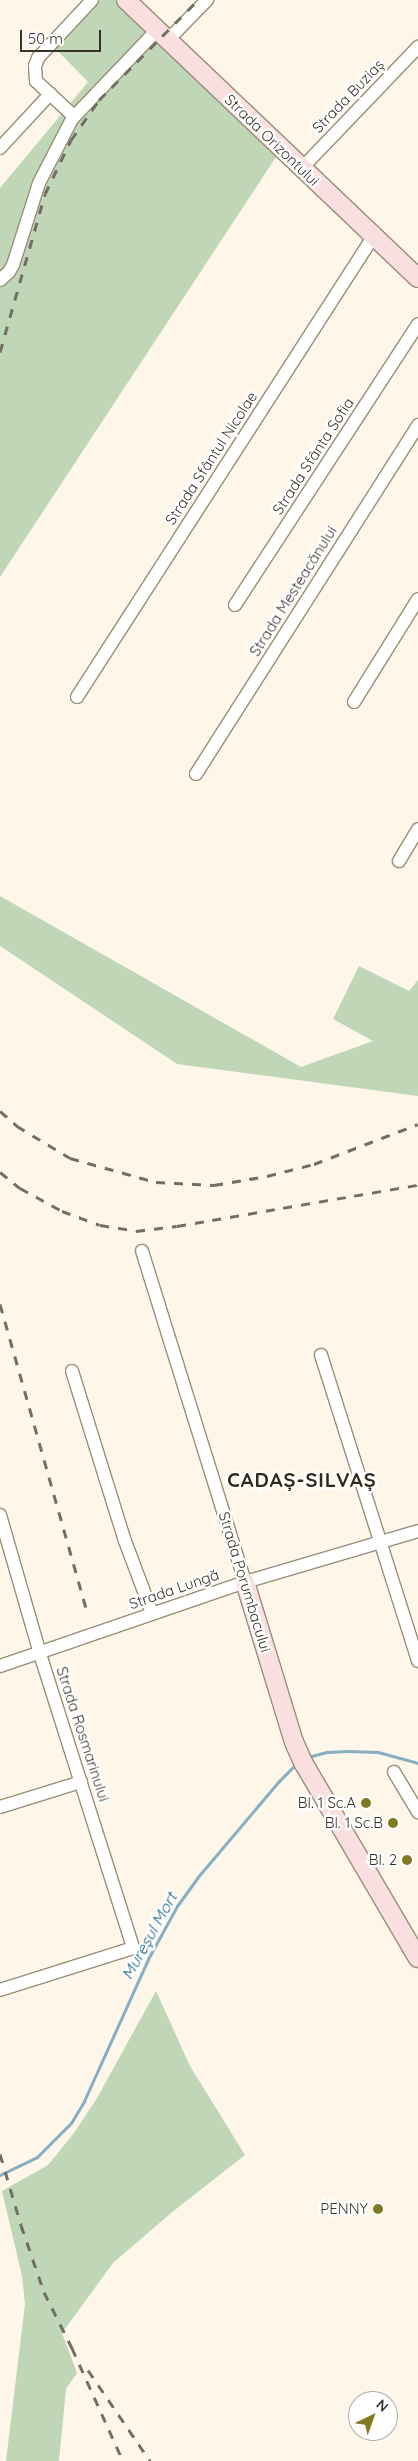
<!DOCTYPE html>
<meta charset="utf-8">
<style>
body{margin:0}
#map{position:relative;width:418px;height:2461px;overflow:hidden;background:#fef6e8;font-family:Quicksand,sans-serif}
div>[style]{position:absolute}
.green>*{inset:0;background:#c0d7b7}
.stream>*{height:3px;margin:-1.5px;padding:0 1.5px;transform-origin:1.5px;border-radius:1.5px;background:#86afc3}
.roads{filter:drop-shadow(1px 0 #9a8e78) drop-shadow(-1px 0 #9a8e78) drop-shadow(0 1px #9a8e78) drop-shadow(0 -1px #9a8e78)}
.street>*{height:12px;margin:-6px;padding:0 6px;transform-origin:6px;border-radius:6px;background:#fff}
.secondary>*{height:18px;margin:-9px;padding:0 9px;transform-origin:9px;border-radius:9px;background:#fadfe1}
.rail>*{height:3px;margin-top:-1.5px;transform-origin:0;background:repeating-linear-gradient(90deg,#736e63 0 9px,transparent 0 18px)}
.dots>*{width:14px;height:14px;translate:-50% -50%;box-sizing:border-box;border:2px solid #fff;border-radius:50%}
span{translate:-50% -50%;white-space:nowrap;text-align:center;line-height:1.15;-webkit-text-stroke:5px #fff;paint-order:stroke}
.street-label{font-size:15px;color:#38332a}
.poi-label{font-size:15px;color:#38332a}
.right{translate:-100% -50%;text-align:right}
.water-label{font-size:16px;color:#15607c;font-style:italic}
.district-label{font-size:20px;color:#342a17;font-weight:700;letter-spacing:1px}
.north{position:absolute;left:348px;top:2391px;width:50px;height:50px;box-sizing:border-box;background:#fff;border:1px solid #afadaa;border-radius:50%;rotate:42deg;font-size:14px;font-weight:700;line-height:20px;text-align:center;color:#38332a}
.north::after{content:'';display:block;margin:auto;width:18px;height:22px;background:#827a20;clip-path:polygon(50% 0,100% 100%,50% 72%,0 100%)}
.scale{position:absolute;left:20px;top:30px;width:81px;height:22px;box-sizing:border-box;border:2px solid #38332a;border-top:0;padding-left:6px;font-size:15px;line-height:18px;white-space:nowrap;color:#38332a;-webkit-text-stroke:4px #fff;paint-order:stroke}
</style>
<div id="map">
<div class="green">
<div style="clip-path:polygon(93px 0,117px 0,278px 154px,0 577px,0 188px,88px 82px,51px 44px)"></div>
<div style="clip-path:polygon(0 896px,301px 1067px,373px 1041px,333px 1019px,359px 966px,409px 991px,418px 980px,418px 1096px,177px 1064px,0 946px)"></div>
<div style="clip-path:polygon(156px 1991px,190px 2066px,245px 2155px,171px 2213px,113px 2263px,62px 2333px,77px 2373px,66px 2389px,59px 2461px,6px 2461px,25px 2304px,22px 2276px,2px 2191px,48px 2165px,74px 2133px,97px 2098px)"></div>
</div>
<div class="stream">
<div style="left:308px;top:1757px;width:20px;rotate:-15deg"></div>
<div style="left:327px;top:1752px;width:21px;rotate:-3deg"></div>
<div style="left:348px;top:1751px;width:30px;rotate:2deg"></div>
<div style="left:378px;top:1752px;width:41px;rotate:15.4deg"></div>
<div style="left:0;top:2175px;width:41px;rotate:-25.9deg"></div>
<div style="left:37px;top:2157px;width:48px;rotate:-45deg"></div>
<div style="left:71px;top:2123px;width:26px;rotate:-59deg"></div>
<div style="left:84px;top:2101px;width:156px;rotate:-65.7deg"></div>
<div style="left:148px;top:1959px;width:60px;rotate:-61.3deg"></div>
<div style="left:177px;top:1906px;width:34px;rotate:-54deg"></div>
<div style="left:197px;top:1878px;width:127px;rotate:-49.8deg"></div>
<div style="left:279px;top:1781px;width:27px;rotate:-45deg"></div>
</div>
<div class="roads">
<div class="street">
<div style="left:168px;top:40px;width:56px;rotate:-45.7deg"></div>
<div style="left:50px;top:94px;width:33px;rotate:43deg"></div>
<div style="left:0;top:148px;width:74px;rotate:-47.2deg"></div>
<div style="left:50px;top:94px;width:19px;rotate:-137deg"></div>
<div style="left:36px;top:81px;width:15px;rotate:-94deg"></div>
<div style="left:35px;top:66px;width:9px;rotate:-69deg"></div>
<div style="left:38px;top:58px;width:79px;rotate:-47deg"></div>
<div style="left:302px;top:168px;width:168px;rotate:-46.2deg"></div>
<div style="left:0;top:280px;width:12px;rotate:-42deg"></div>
<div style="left:9px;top:272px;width:8px;rotate:-60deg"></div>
<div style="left:13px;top:265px;width:86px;rotate:-72.4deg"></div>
<div style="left:39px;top:183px;width:72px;rotate:-62.7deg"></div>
<div style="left:72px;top:119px;width:123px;rotate:-46.3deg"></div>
<div style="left:235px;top:605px;width:335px;rotate:-56.9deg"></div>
<div style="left:77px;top:697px;width:547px;rotate:-57.24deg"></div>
<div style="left:354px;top:702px;width:121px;rotate:-58.1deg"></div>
<div style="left:196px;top:774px;width:414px;rotate:-57.5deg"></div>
<div style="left:399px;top:861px;width:37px;rotate:-59deg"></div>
<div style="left:142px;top:1251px;width:347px;rotate:72.7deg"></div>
<div style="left:321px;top:1355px;width:321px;rotate:72.4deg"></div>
<div style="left:72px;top:1371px;width:178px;rotate:72.7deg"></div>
<div style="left:125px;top:1541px;width:77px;rotate:69.4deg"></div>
<div style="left:0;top:1515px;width:145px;rotate:73.9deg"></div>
<div style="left:40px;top:1654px;width:308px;rotate:72.4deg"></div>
<div style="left:133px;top:1948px;width:139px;rotate:162.5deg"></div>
<div style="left:0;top:1666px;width:259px;rotate:-18.9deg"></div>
<div style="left:245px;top:1582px;width:180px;rotate:-16.4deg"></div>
<div style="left:394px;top:1772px;width:47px;rotate:59deg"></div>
<div style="left:0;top:1807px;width:85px;rotate:-17.2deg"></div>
</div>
<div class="secondary">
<div style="left:126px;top:0;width:403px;rotate:43.6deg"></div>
<div style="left:245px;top:1582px;width:167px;rotate:73deg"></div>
<div style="left:294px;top:1742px;width:24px;rotate:66deg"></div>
<div style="left:304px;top:1764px;width:225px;rotate:59.6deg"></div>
</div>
</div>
<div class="rail">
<div style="left:0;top:352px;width:164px;rotate:-74.1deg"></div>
<div style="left:45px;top:194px;width:60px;rotate:-64.3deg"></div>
<div style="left:71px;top:140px;width:49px;rotate:-55deg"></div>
<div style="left:99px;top:100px;width:141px;rotate:-45.3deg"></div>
<div style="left:0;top:1111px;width:23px;rotate:41deg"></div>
<div style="left:17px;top:1126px;width:62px;rotate:31.1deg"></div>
<div style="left:70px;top:1158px;width:89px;rotate:15.6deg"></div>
<div style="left:156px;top:1182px;width:58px;rotate:3deg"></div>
<div style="left:214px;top:1185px;width:54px;rotate:-9.6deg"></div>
<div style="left:267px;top:1176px;width:49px;rotate:-14.3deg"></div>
<div style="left:314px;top:1164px;width:111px;rotate:-21deg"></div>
<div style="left:0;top:1172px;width:26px;rotate:39deg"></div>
<div style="left:20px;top:1188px;width:48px;rotate:28.7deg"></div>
<div style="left:62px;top:1211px;width:40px;rotate:20.2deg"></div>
<div style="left:100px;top:1225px;width:36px;rotate:9deg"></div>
<div style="left:136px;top:1231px;width:41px;rotate:-7deg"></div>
<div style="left:177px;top:1226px;width:244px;rotate:-9.7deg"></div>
<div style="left:0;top:1304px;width:316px;rotate:74.2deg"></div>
<div style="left:0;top:2154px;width:74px;rotate:73.5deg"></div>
<div style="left:21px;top:2225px;width:71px;rotate:71.1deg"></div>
<div style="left:44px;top:2292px;width:63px;rotate:63.4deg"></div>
<div style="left:72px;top:2348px;width:124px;rotate:65.7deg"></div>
<div style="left:88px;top:2370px;width:110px;rotate:55.7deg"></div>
</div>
<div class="dots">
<div style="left:366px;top:1803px;background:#827a20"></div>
<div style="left:393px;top:1823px;background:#827a20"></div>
<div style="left:407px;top:1860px;background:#827a20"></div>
<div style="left:378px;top:2209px;background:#827a20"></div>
</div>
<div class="street-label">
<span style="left:348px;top:96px;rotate:-46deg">Strada Buziaș</span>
<span style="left:272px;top:140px;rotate:44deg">Strada Orizontului</span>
<span style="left:313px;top:456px;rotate:-57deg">Strada Sfânta Sofia</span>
<span style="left:211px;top:458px;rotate:-57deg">Strada Sfântul Nicolae</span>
<span style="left:293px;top:591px;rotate:-58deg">Strada Mesteacănului</span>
<span style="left:245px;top:1582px;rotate:73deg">Strada Porumbacului</span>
<span style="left:174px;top:1589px;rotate:-19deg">Strada Lungă</span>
<span style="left:83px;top:1734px;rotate:72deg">Strada Rosmarinului</span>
</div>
<div class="poi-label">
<span class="right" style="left:356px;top:1803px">Bl. 1 Sc.A</span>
<span class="right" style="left:383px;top:1823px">Bl. 1 Sc.B</span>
<span class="right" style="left:397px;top:1860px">Bl. 2</span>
<span class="right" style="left:368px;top:2209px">PENNY</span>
</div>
<div class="water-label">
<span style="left:149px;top:1936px;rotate:-61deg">Mureșul Mort</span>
</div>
<div class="district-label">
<span style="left:302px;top:1479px">CADAȘ-SILVAȘ</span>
</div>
<div class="north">N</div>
<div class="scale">50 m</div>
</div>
